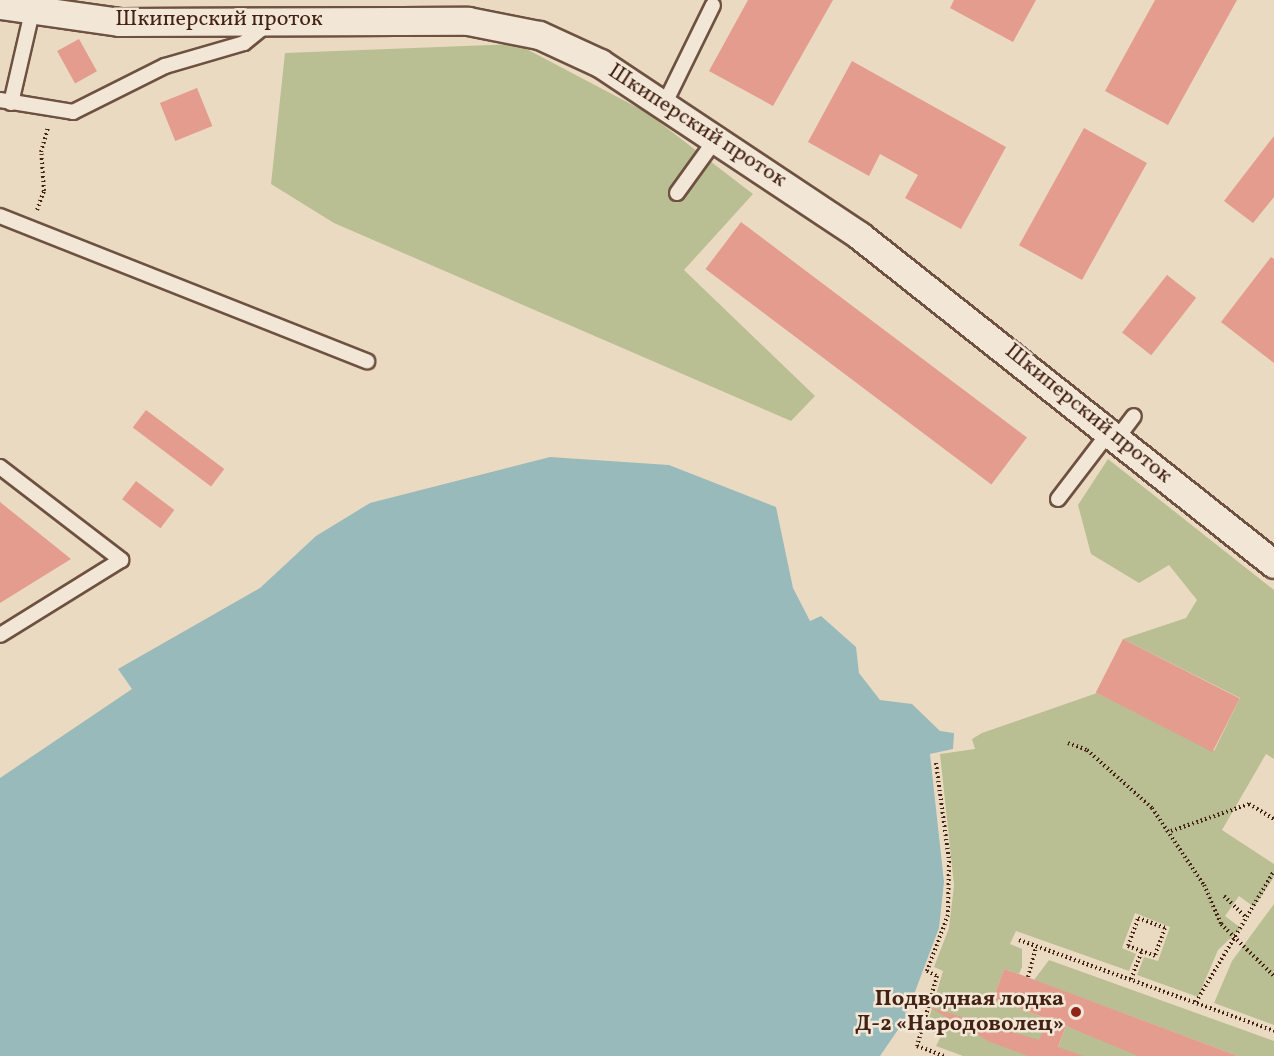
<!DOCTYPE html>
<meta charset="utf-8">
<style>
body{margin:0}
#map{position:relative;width:1274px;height:1056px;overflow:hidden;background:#ebdac2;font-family:Vollkorn,serif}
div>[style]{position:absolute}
.green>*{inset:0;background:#b9bf92}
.water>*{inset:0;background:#99baba}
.building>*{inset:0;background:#e39c8d;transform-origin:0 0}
.path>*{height:4px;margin-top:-2px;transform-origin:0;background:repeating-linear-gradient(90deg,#452314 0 1.5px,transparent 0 4.5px)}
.roads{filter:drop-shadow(2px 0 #6e5140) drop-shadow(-2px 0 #6e5140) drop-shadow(0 2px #6e5140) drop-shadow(0 -2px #6e5140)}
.service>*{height:14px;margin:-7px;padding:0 7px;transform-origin:7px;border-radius:7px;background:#f2e7d7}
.minor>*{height:27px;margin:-13.5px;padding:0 13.5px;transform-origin:13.5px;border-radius:13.5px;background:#f2e7d7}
.dots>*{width:16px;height:16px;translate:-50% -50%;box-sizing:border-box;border:3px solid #f2e7d7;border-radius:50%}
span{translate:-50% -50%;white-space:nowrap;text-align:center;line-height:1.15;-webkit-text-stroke:5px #f2e7d7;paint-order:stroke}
.street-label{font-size:22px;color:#452314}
.poi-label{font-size:22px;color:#452314;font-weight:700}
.right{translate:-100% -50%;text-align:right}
</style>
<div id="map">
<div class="green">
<div style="clip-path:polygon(517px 44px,646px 112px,753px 194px,684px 270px,815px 396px,791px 421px,334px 223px,271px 184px,285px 53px)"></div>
<div style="clip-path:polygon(1108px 459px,1274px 590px,1274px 759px,1266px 754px,1222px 830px,1274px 864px,1274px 877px,1254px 907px,1239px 896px,1225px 916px,1241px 928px,1218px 950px,1198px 997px,1137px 975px,1144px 957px,1158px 961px,1170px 927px,1135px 913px,1122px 948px,1136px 954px,1129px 971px,1016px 931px,1010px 944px,1022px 949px,1022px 967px,1019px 974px,1004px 969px,993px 999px,1048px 1019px,1033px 1056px,963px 1056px,936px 1046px,941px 1036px,926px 1029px,943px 971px,934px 967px,949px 928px,954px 885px,940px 754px,975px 749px,972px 739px,982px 733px,1097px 693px,1214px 751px,1240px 698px,1123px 639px,1186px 618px,1197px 600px,1169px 565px,1139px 583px,1091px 554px,1078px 505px)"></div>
<div style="clip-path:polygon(1274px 904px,1274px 1025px,1214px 1003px,1232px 961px)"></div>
<div style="clip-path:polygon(1049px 960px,1274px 1041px,1274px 1056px,1238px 1056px,1034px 980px)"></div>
<div style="clip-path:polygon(1066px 1026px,1139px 1053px,1138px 1056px,1055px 1056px)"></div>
</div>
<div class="water">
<div style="clip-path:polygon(550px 457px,669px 465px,776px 507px,793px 588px,810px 621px,821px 616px,856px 647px,859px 673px,880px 700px,912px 704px,940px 731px,954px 733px,953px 749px,930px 754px,944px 882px,939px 928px,904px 1021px,880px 1056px,0 1056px,0 778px,132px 689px,118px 669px,260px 588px,316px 536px,370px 503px)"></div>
</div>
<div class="building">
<div style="clip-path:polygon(748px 0,833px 0,773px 106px,709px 71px)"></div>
<div style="clip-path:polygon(954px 0,1036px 0,1013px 42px,950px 8px)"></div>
<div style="clip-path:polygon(1155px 0,1237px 0,1168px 125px,1105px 91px)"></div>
<div style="left:79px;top:39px;width:37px;height:25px;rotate:61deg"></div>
<div style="clip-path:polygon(852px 61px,1006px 147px,961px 229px,905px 198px,918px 175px,880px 154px,869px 176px,808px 142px)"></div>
<div style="left:197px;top:88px;width:41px;height:40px;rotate:68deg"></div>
<div style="left:1084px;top:128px;width:72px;height:134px;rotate:29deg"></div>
<div style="clip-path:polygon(1274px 136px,1274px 197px,1253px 223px,1224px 201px)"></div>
<div style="left:741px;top:222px;width:358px;height:59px;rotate:37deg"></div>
<div style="clip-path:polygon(1271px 257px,1274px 259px,1274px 363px,1221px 322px)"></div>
<div style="left:1167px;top:275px;width:37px;height:73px;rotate:38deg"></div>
<div style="left:146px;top:410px;width:98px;height:22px;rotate:37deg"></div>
<div style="left:136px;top:481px;width:48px;height:23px;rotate:37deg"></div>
<div style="clip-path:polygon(0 502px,71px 559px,0 603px)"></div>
<div style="left:1123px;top:639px;width:131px;height:60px;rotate:27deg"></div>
<div style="clip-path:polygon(1004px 969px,1019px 974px,1238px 1056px,1138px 1056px,1066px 1026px,1058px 1047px,1084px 1056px,1028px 1056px,990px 1042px,929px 1007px,1039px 1040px,1048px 1019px,993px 999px)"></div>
</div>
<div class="path">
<div style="left:37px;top:210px;width:20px;rotate:-70deg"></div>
<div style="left:44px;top:191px;width:39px;rotate:-94deg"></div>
<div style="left:41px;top:152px;width:26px;rotate:-74deg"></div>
<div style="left:1068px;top:743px;width:20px;rotate:20deg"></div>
<div style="left:1087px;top:750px;width:87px;rotate:41.7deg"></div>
<div style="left:1152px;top:808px;width:93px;rotate:56deg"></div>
<div style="left:1204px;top:885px;width:43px;rotate:66.4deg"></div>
<div style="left:1221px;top:924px;width:74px;rotate:44.5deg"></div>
<div style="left:936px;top:763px;width:99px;rotate:82.4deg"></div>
<div style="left:949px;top:861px;width:54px;rotate:91.1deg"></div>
<div style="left:948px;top:915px;width:60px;rotate:110.6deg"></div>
<div style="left:927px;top:971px;width:11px;rotate:27deg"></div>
<div style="left:937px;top:976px;width:73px;rotate:105.9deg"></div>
<div style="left:917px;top:1046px;width:30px;rotate:20deg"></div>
<div style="left:1171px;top:831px;width:83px;rotate:-19.1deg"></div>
<div style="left:1249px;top:804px;width:29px;rotate:31deg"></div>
<div style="left:1224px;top:896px;width:30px;rotate:44deg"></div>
<div style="left:1019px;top:940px;width:271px;rotate:19.6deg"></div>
<div style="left:1028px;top:977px;width:31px;rotate:-75deg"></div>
<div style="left:1131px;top:979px;width:30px;rotate:-69deg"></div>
<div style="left:1142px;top:951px;width:15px;rotate:-160deg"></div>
<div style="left:1128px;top:946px;width:30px;rotate:-70deg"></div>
<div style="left:1138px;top:918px;width:29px;rotate:20deg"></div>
<div style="left:1165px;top:928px;width:30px;rotate:110deg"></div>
<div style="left:1155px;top:956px;width:14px;rotate:-159deg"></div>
<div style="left:1196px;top:1002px;width:152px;rotate:-59.2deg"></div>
</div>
<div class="roads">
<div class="service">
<div style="left:0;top:100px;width:74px;rotate:9.3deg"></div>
<div style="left:73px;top:112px;width:103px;rotate:-26.6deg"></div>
<div style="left:165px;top:66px;width:82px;rotate:-16.2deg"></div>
<div style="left:244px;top:43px;width:32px;rotate:-39deg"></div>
<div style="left:11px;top:103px;width:93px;rotate:-77deg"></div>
<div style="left:664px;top:105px;width:111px;rotate:-63.9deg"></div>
<div style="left:677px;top:193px;width:67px;rotate:-54.2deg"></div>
<div style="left:0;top:216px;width:395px;rotate:21.6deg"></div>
<div style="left:1118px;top:437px;width:26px;rotate:-53deg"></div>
<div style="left:0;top:467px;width:153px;rotate:37.5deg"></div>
<div style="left:121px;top:560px;width:142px;rotate:148.2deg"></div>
<div style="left:1058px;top:499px;width:86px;rotate:-52.6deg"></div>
</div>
<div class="minor">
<div style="left:0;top:5px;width:120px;rotate:8.1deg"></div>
<div style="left:119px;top:22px;width:349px;rotate:-0.2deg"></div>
<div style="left:468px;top:21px;width:72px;rotate:11.2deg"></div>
<div style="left:539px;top:35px;width:67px;rotate:24.7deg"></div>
<div style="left:600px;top:63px;width:312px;rotate:33.6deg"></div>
<div style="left:860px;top:236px;width:528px;rotate:38.39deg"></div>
</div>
</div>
<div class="dots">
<div style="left:1076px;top:1012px;background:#8f2418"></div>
</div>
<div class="street-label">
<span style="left:219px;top:20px">Шкиперский проток</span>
<span style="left:697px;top:126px;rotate:33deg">Шкиперский проток</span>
<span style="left:1088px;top:414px;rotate:39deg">Шкиперский проток</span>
</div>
<div class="poi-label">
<span class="right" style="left:1064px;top:1012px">Подводная лодка<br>Д-2 «Народоволец»</span>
</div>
</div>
